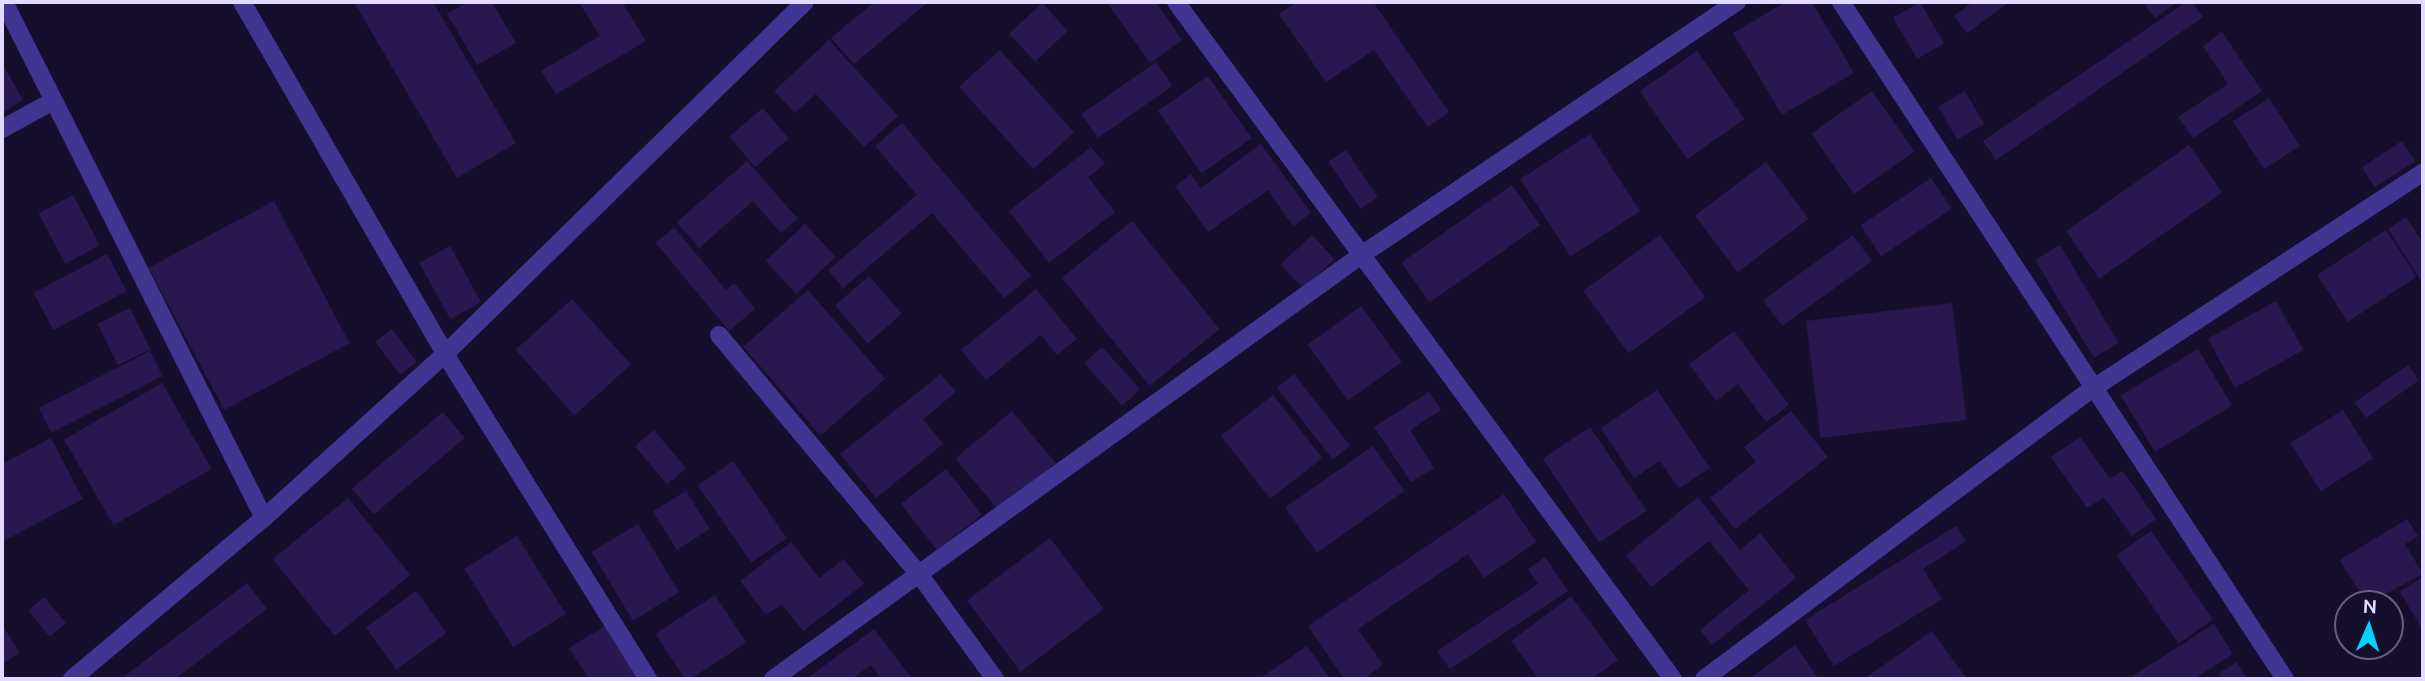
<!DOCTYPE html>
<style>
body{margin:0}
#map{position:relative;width:2425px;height:681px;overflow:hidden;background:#160e2d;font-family:Ubuntu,sans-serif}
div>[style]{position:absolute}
.building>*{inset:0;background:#291850;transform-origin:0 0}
.minor>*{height:18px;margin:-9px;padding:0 9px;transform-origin:9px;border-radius:9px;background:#403591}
.tertiary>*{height:18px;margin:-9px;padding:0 9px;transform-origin:9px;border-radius:9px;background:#403591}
span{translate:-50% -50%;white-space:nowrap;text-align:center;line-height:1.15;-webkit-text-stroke:5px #160e2d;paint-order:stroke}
.frame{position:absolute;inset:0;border:4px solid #e2dbff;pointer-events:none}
.north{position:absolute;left:2334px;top:590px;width:70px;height:70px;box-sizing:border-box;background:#160e2d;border:2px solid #686081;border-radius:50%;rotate:3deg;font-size:19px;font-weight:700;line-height:28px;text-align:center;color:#e2dbff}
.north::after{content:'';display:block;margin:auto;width:24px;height:32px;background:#07d0ff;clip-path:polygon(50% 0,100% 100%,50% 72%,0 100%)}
</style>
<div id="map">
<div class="building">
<div style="clip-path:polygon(354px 2px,433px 2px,516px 143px,457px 178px)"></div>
<div style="clip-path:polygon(468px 2px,492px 2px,516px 43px,477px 65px,447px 14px)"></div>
<div style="clip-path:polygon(579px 2px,622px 2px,646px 41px,556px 94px,541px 71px,600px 36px)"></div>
<div style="clip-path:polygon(874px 2px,928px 2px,854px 64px,831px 38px)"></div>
<div style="clip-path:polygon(1107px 2px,1156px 2px,1182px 40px,1150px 63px)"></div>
<div style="clip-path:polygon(1297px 2px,1373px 2px,1449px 112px,1428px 127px,1374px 50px,1326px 82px,1279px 14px)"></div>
<div style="clip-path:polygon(1786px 2px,1812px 2px,1854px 73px,1782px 115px,1733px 33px)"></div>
<div style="left:1920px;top:2px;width:48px;height:31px;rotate:60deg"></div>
<div style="clip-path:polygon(1973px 2px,2009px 2px,1967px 33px,1954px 16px)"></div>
<div style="clip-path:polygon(2143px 2px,2177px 2px,2155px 18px)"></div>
<div style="clip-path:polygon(2186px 2px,2192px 2px,2203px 17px,1996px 160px,1983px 141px)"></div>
<div style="left:1042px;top:3px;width:38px;height:45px;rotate:47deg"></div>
<div style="clip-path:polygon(2222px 32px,2262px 91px,2193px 138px,2178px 117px,2228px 84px,2203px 46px)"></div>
<div style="clip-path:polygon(829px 40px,898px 116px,864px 147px,816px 94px,795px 113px,774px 91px)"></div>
<div style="left:1000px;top:50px;width:111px;height:55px;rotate:48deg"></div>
<div style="left:1697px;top:51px;width:83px;height:70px;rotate:55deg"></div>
<div style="left:1156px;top:62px;width:29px;height:91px;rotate:55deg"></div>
<div style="clip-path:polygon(2px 63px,23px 100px,2px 113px)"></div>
<div style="left:1208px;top:76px;width:76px;height:61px;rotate:55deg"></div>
<div style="left:1872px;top:91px;width:74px;height:74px;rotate:55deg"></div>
<div style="left:1965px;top:91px;width:38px;height:31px;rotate:60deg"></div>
<div style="left:2269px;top:98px;width:57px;height:43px;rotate:57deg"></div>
<div style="left:763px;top:108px;width:40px;height:44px;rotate:50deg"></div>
<div style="clip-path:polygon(902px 123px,1031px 276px,1004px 298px,932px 213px,843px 288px,828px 270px,917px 195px,875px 146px)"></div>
<div style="left:1590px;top:134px;width:92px;height:83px;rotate:57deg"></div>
<div style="left:2402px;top:141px;width:24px;height:48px;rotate:57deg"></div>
<div style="clip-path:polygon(1261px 144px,1311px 213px,1293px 226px,1268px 190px,1208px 232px,1175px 186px,1191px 174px,1201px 188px)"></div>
<div style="left:2189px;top:145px;width:58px;height:150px;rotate:55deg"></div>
<div style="clip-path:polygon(1091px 147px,1105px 164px,1088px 177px,1115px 212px,1049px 263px,1009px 211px)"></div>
<div style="left:1346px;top:150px;width:57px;height:21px;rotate:56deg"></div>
<div style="clip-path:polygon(747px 161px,798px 219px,781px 233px,753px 201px,699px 248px,677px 222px)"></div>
<div style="left:1766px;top:162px;width:71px;height:89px;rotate:53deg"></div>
<div style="left:1931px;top:178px;width:37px;height:85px;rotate:56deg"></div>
<div style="left:1512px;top:185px;width:49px;height:135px;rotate:55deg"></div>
<div style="left:73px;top:195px;width:57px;height:39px;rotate:62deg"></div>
<div style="left:274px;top:201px;width:161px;height:142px;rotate:62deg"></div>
<div style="clip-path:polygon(2406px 217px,2423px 243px,2423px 284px,2388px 229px)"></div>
<div style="left:1132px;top:221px;width:139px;height:90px;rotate:51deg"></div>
<div style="left:805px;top:224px;width:45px;height:54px;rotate:47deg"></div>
<div style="clip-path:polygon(674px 227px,726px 290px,734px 283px,755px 309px,729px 331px,656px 243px)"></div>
<div style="left:2386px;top:230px;width:56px;height:82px;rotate:57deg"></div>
<div style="left:1312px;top:235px;width:33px;height:43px;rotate:47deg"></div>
<div style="left:1660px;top:235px;width:77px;height:95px;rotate:54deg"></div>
<div style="left:1853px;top:235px;width:32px;height:111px;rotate:54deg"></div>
<div style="left:2060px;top:245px;width:114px;height:29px;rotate:59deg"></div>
<div style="left:450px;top:246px;width:64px;height:35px;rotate:61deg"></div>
<div style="left:107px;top:254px;width:42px;height:83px;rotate:62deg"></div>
<div style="left:869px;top:276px;width:50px;height:45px;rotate:49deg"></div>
<div style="clip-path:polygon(1036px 289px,1077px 339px,1057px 355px,1041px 335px,986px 380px,961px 350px)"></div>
<div style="left:808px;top:290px;width:118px;height:86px;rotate:49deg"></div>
<div style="left:572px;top:299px;width:88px;height:76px;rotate:48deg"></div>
<div style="left:2276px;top:301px;width:56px;height:78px;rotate:61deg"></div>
<div style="left:1952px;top:303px;width:118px;height:147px;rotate:83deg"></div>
<div style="left:1361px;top:306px;width:69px;height:66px;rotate:54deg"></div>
<div style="left:130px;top:308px;width:46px;height:36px;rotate:64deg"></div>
<div style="left:392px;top:329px;width:41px;height:21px;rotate:53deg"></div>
<div style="clip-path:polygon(1734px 331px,1789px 405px,1766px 422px,1738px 384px,1716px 401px,1689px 364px)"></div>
<div style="left:1102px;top:347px;width:57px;height:24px;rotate:48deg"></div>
<div style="left:2198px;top:349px;width:66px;height:90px;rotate:59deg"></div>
<div style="left:150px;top:351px;width:28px;height:125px;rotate:63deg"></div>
<div style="left:2408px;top:365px;width:19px;height:65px;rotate:55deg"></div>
<div style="clip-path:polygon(941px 374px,956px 392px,923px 419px,943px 444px,876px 498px,840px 454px)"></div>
<div style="left:1294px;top:374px;width:91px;height:22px;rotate:52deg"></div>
<div style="left:162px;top:383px;width:99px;height:113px;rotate:60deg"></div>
<div style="clip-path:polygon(1657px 390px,1710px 468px,1679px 488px,1660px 461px,1634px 478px,1601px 428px)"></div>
<div style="clip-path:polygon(1429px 392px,1441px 410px,1410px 430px,1434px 468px,1411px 482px,1374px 427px)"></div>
<div style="left:1273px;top:395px;width:80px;height:66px;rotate:52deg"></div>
<div style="left:2343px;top:410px;width:57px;height:62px;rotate:58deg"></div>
<div style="left:1012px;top:411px;width:68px;height:74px;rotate:50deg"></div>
<div style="clip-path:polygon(1791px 411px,1828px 457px,1735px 529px,1710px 498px,1756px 462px,1744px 447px)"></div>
<div style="left:443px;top:412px;width:34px;height:119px;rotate:50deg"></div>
<div style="left:1590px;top:427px;width:101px;height:57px;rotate:56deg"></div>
<div style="left:654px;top:430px;width:50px;height:25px;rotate:50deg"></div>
<div style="clip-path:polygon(2080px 437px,2110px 479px,2123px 471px,2156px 519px,2132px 536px,2104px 497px,2087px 508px,2051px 457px)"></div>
<div style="clip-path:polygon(51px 438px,83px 499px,2px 542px,2px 464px)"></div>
<div style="left:1373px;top:446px;width:55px;height:107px;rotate:55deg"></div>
<div style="left:733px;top:461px;width:94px;height:43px;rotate:55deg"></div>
<div style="left:946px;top:469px;width:58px;height:57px;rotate:52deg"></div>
<div style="left:686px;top:491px;width:45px;height:39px;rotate:58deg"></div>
<div style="clip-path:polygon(1504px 494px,1536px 542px,1484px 578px,1468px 554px,1358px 629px,1383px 665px,1363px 679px,1344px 679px,1308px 626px)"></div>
<div style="clip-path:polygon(1698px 497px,1740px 550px,1760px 533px,1796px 578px,1712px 645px,1700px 630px,1749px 590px,1709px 541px,1651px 587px,1626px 555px)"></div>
<div style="left:348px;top:498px;width:99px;height:97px;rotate:51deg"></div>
<div style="clip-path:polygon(2407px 519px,2418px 536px,2405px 544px,2423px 574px,2367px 604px,2340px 560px)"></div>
<div style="left:638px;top:524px;width:80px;height:54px;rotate:59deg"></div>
<div style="clip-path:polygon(1956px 526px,1966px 541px,1923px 569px,1942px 599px,1834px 666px,1805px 620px)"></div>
<div style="left:2151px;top:531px;width:108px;height:42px;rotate:55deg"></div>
<div style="left:517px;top:536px;width:92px;height:62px;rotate:58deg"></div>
<div style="left:1050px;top:538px;width:89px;height:104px;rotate:53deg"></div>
<div style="clip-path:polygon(791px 542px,819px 578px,844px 559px,864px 584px,803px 631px,782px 604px,766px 615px,740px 581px)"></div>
<div style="clip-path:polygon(1545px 557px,1568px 591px,1450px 669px,1437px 651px,1538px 584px,1528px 569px)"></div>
<div style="clip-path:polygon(2423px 577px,2423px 626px,2421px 627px,2400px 592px)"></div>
<div style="clip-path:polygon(247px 583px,267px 609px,175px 679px,121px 679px)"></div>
<div style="left:416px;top:591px;width:52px;height:62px;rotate:54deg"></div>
<div style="left:715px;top:595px;width:57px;height:71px;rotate:57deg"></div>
<div style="clip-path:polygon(1571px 596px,1618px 660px,1591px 679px,1539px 679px,1511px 641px)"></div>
<div style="left:44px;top:597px;width:34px;height:21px;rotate:50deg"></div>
<div style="clip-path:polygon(2214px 624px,2233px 654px,2194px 679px,2128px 679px)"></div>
<div style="clip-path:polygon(2px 625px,20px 653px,2px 664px)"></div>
<div style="clip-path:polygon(605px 626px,639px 679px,589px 679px,569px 648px)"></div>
<div style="clip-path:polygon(874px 629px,912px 679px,881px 679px,871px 665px,852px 679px,806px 679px)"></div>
<div style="clip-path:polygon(1932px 631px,1967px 679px,1864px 679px)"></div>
<div style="clip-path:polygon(1795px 645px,1819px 679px,1749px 679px)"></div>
<div style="clip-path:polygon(1307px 646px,1330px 679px,1259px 679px)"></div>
<div style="clip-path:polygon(2237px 662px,2247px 679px,2223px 679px,2219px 673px)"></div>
</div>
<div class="minor">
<div style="left:4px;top:2px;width:578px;rotate:63.26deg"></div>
<div style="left:1176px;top:2px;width:840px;rotate:53.72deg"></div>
<div style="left:1841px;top:2px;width:810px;rotate:56.74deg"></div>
<div style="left:2px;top:129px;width:58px;rotate:-28.8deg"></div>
<div style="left:719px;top:335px;width:312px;rotate:50.1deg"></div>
<div style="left:919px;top:574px;width:130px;rotate:54.1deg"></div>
<div style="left:445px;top:354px;width:383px;rotate:58deg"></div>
<div style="left:773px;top:679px;width:724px;rotate:-35.78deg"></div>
<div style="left:1360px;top:256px;width:455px;rotate:-34deg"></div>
<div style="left:1704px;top:679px;width:484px;rotate:-36.8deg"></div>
<div style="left:2092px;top:389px;width:396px;rotate:-33.2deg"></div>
</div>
<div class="tertiary">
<div style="left:242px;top:2px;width:406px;rotate:60deg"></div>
<div style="left:72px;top:679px;width:251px;rotate:-40deg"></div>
<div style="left:264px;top:518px;width:244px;rotate:-42.2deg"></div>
<div style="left:445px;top:354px;width:503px;rotate:-44.36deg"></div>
</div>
<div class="frame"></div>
<div class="north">N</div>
</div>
